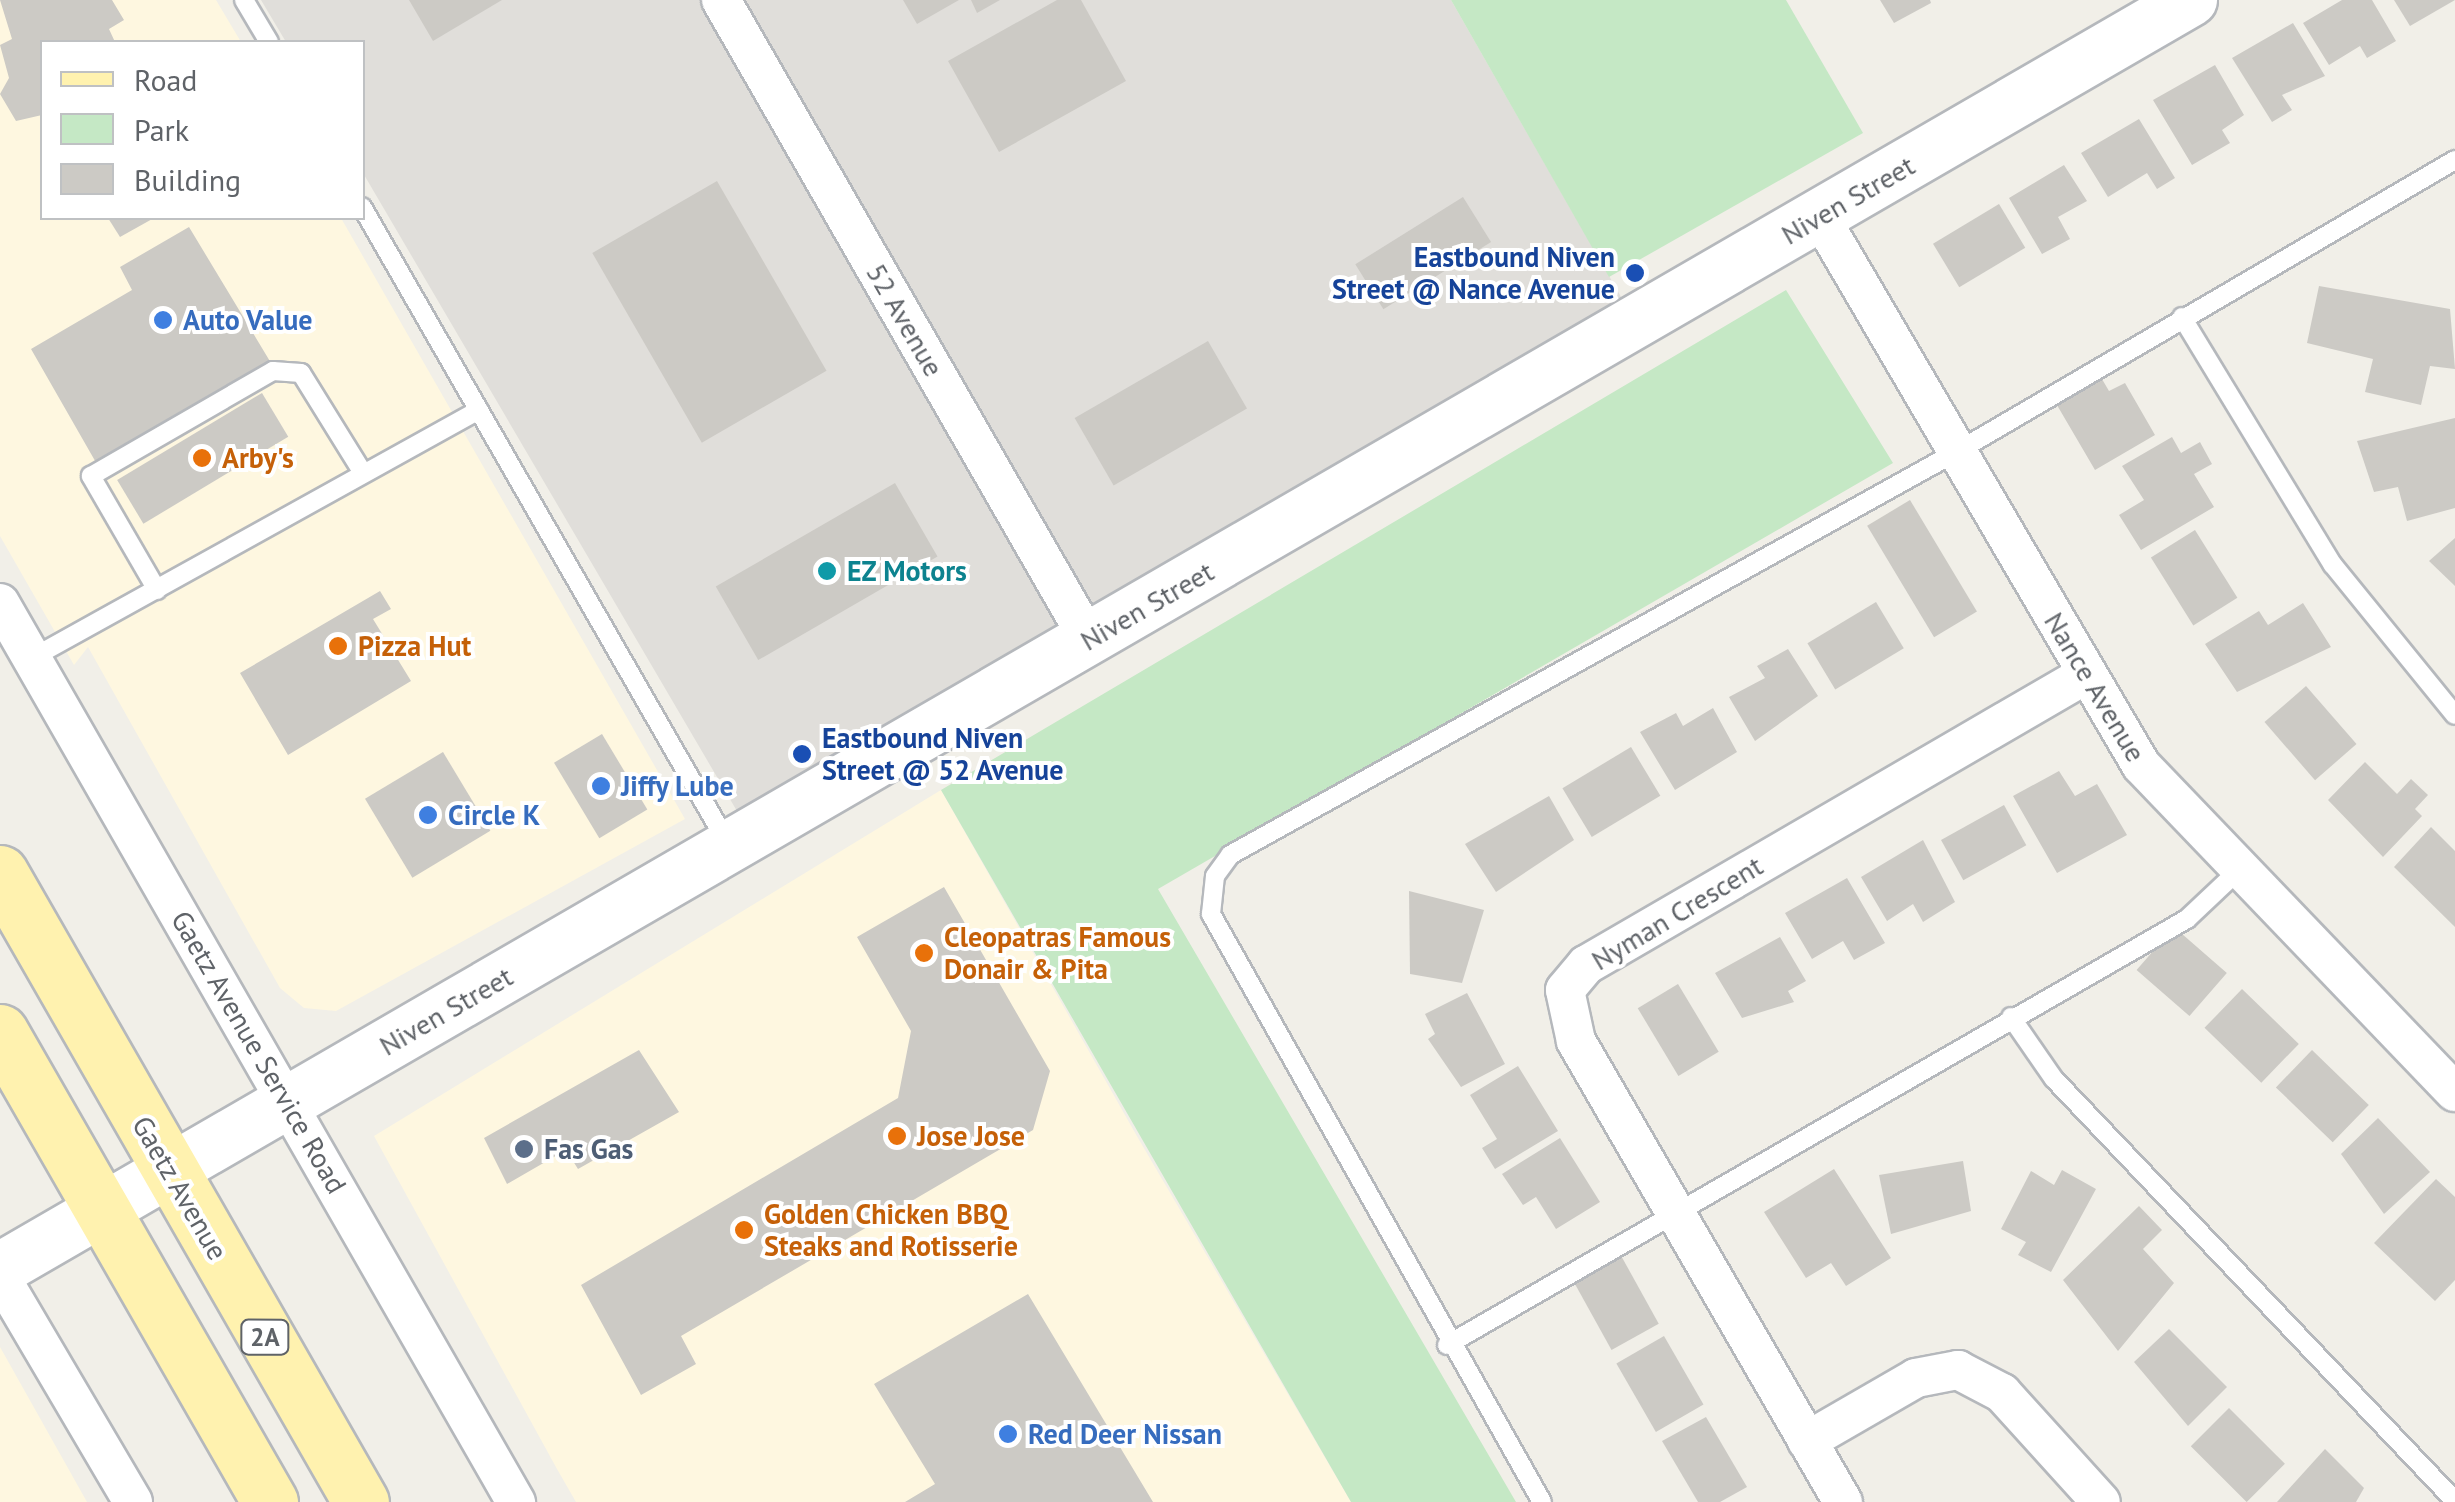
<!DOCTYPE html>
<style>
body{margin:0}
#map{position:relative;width:2455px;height:1502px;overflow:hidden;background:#f1efe8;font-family:"PT Sans",sans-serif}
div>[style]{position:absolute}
.commercial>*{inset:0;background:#fef7e0}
.industrial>*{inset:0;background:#e0deda}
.green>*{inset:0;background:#c5e8c5}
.building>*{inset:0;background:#cccac5;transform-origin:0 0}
.roads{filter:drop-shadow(2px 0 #b5b8bc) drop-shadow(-2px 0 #b5b8bc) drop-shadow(0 2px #b5b8bc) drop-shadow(0 -2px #b5b8bc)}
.lane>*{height:18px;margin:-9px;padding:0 9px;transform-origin:9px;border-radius:9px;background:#fff}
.street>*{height:38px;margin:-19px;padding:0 19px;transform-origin:19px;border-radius:19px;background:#fff}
.secondary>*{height:52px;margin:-26px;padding:0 26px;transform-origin:26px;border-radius:26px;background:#fff}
.primary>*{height:55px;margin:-27.5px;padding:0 27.5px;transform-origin:27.5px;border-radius:27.5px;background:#fff2af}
.dots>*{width:28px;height:28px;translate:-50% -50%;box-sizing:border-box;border:5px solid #fff;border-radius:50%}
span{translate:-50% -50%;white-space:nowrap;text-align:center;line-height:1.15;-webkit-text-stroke:8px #fff;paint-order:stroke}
.shield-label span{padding:2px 8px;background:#fff;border:2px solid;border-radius:8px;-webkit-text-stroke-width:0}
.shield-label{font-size:25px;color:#5f6368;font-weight:700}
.street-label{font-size:28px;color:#5f6368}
.transit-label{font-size:28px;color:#164399;font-weight:700}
.right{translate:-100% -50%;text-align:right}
.left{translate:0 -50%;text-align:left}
.shop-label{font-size:28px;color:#366cbe;font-weight:700}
.food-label{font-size:28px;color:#c56008;font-weight:700}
.culture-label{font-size:28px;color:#0d838f;font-weight:700}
.service-label{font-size:28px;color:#4e5e75;font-weight:700}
.legend{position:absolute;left:40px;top:40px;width:325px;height:180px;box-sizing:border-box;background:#fff;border:2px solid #bfc1c3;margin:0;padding:12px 18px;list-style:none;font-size:30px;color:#5f6368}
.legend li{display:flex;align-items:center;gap:20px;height:50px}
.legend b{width:50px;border:2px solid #bfc1c3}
</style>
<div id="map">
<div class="commercial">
<div style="clip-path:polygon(0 0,216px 0,241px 42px,42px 42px,42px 218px,341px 218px,685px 819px,336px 1011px,304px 1008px,280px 988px,88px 647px,74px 665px,0 536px)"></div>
<div style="clip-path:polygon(941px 790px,1138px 1138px,1351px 1502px,576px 1502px,557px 1469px,374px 1136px)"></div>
<div style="clip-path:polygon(0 1347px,87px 1502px,0 1502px)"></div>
</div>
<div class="industrial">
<div style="clip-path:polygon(261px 0,1451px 0,1636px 323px,751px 835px,363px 173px,362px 42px,286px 42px)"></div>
</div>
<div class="green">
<div style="clip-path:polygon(1451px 0,1786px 0,1863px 133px,1609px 277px)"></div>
<div style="clip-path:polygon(1786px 290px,1893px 463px,1158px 889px,1516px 1502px,1351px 1502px,941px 790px)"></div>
</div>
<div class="building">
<div style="clip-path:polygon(0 0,112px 0,124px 20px,109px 29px,115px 42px,42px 42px,42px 115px,16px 121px,0 94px,9px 78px,0 45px,12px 39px)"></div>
<div style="clip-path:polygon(409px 0,502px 0,433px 41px)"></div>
<div style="clip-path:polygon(903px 0,959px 0,917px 24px)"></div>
<div style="clip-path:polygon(971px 0,1000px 0,977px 13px)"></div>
<div style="clip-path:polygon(1057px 0,1081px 0,1126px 81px,999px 152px,948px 61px)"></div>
<div style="clip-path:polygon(1880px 0,1930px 0,1931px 3px,1894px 23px)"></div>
<div style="clip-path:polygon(2342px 0,2372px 0,2396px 41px,2367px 58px,2360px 46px,2329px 65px,2303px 23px)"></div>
<div style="clip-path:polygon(2394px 0,2455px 0,2410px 26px)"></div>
<div style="clip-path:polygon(2293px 23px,2325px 76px,2282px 95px,2292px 110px,2272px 122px,2232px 58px)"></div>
<div style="clip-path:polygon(2215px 65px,2244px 115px,2222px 130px,2230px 143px,2192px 165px,2153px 100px)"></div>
<div style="clip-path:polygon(2139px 119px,2175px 178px,2157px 189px,2147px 173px,2108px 197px,2081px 153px)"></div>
<div style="clip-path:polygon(2064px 165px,2087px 201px,2058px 217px,2070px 239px,2042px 254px,2009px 198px)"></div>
<div style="left:717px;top:181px;width:219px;height:144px;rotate:60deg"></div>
<div style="left:1463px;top:197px;width:53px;height:127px;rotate:58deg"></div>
<div style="left:1999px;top:204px;width:51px;height:77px;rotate:59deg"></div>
<div style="clip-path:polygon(108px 218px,154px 218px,120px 237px)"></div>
<div style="clip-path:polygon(189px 227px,271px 363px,98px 466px,31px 349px,132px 290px,120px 267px)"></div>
<div style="clip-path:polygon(2319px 286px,2450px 309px,2455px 369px,2430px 366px,2421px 405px,2365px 392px,2373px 359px,2307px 343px)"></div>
<div style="left:1208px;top:341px;width:78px;height:154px;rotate:60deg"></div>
<div style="clip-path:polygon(2099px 374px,2109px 391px,2125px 383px,2155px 435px,2095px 470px,2054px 400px)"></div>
<div style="left:262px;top:393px;width:51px;height:169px;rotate:59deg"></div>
<div style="clip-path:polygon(2455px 418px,2455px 508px,2407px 521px,2398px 487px,2374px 492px,2357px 441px)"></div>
<div style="clip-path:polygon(2172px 437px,2181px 453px,2200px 442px,2212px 464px,2194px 474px,2214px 507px,2141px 550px,2119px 515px,2144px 500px,2122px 466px)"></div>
<div style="left:895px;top:483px;width:85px;height:207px;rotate:60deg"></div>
<div style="left:1910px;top:500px;width:130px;height:50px;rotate:59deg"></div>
<div style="left:2195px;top:530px;width:80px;height:52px;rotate:58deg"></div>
<div style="clip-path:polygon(2455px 538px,2455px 586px,2429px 561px)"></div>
<div style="clip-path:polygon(380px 591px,391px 609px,373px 619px,411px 681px,288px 755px,240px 673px)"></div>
<div style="left:1876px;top:602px;width:54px;height:80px;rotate:59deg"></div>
<div style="clip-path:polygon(2303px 603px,2331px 647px,2237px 692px,2205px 644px,2259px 611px,2268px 625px)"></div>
<div style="clip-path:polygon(1788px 649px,1818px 696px,1755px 741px,1729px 697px,1765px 678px,1757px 666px)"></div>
<div style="left:2306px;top:686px;width:77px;height:55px;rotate:49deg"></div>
<div style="clip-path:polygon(1713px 708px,1737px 752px,1675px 790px,1640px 732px,1676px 713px,1683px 726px)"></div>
<div style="left:602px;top:734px;width:88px;height:56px;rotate:59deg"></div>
<div style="left:1631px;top:747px;width:57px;height:80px;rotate:59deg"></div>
<div style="left:443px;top:752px;width:92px;height:91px;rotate:59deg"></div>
<div style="clip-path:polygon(2365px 762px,2397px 794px,2411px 779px,2428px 795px,2415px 809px,2422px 816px,2383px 857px,2328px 800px)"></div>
<div style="clip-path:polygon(2059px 771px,2075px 796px,2097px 784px,2127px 835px,2057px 873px,2013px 796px)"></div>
<div style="clip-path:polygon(1549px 796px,1574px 840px,1496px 892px,1465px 844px)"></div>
<div style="left:2004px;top:805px;width:46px;height:72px;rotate:61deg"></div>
<div style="clip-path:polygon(2431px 827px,2455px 851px,2455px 927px,2394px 867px)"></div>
<div style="clip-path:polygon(1923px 840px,1955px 902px,1923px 922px,1913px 904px,1887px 921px,1861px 877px)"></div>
<div style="clip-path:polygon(1847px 878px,1885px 943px,1854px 960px,1843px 941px,1812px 959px,1785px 913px)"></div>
<div style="clip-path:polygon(944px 887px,1050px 1071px,1033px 1130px,681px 1336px,696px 1364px,641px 1395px,581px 1285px,898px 1098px,911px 1031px,857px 937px)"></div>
<div style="clip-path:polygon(1409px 891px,1484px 910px,1462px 983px,1410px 974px)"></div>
<div style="left:2174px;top:927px;width:70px;height:57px;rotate:41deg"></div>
<div style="clip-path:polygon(1780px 937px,1806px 981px,1788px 991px,1794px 1002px,1742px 1018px,1715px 973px)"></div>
<div style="left:1678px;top:984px;width:79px;height:47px;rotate:59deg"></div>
<div style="left:2242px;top:989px;width:79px;height:54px;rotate:44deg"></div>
<div style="clip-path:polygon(1467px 993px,1505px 1064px,1461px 1087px,1428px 1039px,1435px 1034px,1425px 1014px)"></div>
<div style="clip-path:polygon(639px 1050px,679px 1112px,578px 1169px,566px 1150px,507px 1184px,484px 1138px)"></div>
<div style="left:2312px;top:1050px;width:79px;height:52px;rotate:44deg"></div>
<div style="clip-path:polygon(1518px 1066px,1558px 1131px,1495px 1169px,1482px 1148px,1497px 1139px,1470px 1095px)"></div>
<div style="clip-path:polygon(2378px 1118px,2430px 1172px,2384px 1214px,2341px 1154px)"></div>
<div style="clip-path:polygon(1560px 1138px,1600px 1202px,1556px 1229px,1536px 1197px,1523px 1205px,1502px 1174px)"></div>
<div style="clip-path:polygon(1963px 1161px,1971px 1211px,1891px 1234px,1879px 1175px)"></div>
<div style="clip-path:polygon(1834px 1169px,1891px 1258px,1846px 1286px,1831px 1263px,1806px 1278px,1764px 1212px)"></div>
<div style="clip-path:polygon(2062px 1170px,2096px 1189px,2051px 1272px,2018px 1255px,2026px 1242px,2001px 1229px,2031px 1171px,2054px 1185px)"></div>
<div style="clip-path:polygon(2436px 1179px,2455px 1197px,2455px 1280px,2435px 1301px,2374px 1243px)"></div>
<div style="clip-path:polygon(2139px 1206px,2162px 1230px,2143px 1249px,2174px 1283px,2118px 1351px,2063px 1280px)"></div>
<div style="left:1619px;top:1252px;width:82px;height:54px;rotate:61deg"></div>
<div style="clip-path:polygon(1028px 1294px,1153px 1502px,905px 1502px,935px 1484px,874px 1384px)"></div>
<div style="clip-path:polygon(2169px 1329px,2227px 1387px,2188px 1426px,2134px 1362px)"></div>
<div style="left:1664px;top:1336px;width:79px;height:55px;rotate:60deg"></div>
<div style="left:2229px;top:1408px;width:79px;height:54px;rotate:45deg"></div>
<div style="clip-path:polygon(1706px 1417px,1747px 1487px,1720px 1502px,1698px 1502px,1662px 1441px)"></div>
<div style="clip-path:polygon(2325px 1449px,2364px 1488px,2356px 1502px,2277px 1502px)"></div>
</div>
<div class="roads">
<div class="lane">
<div style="left:244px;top:0;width:49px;rotate:59.2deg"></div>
<div style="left:362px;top:207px;width:735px;rotate:60.12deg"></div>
<div style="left:2182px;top:317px;width:290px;rotate:58.7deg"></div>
<div style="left:2333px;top:565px;width:193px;rotate:50.9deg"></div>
<div style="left:157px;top:590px;width:132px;rotate:-120.1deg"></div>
<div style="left:91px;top:476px;width:210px;rotate:-30deg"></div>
<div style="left:273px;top:371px;width:28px;rotate:4deg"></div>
<div style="left:301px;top:373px;width:118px;rotate:58.2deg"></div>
<div style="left:32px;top:658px;width:511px;rotate:-29.02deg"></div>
<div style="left:2011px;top:1017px;width:75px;rotate:55.3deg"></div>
<div style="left:2054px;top:1079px;width:582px;rotate:46.46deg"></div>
<div style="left:1447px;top:1345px;width:854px;rotate:-29.93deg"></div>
<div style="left:2187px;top:919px;width:70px;rotate:-43.3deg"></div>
<div style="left:1542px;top:1502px;width:675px;rotate:-119.38deg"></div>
<div style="left:1211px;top:914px;width:38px;rotate:-84deg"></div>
<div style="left:1215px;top:876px;width:26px;rotate:-54deg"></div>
<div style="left:1230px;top:855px;width:833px;rotate:-29.03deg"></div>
<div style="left:1958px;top:451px;width:576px;rotate:-30.35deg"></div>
</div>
<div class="street">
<div style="left:721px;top:0;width:738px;rotate:60.1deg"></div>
<div style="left:1820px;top:217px;width:635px;rotate:59.64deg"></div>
<div style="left:2141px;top:765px;width:453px;rotate:46.2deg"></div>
<div style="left:0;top:603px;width:1037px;rotate:60.15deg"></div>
<div style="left:0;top:1276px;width:262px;rotate:59.5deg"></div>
<div style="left:1807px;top:1441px;width:126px;rotate:-30deg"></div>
<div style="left:1916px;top:1378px;width:43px;rotate:-10.8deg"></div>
<div style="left:1958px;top:1370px;width:50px;rotate:27.6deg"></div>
<div style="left:2002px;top:1393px;width:147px;rotate:47.8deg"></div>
<div style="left:1843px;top:1502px;width:533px;rotate:-120.08deg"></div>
<div style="left:1576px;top:1041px;width:52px;rotate:-102.2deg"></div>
<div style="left:1565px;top:990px;width:33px;rotate:-50deg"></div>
<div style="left:1586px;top:965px;width:577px;rotate:-30.16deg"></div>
</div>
<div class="secondary">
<div style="left:0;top:1269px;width:2532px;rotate:-30.08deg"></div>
</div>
<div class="primary">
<div style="left:0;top:873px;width:725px;rotate:60.15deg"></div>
<div style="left:0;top:1032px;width:542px;rotate:60.12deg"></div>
</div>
</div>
<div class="dots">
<div style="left:1635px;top:273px;background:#1a4fb4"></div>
<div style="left:163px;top:320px;background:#3f7fe0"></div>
<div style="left:202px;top:458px;background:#e8710a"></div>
<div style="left:827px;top:571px;background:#0f9aa8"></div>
<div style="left:338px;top:646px;background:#e8710a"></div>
<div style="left:802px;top:754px;background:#1a4fb4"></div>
<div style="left:601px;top:786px;background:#3f7fe0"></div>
<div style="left:428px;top:815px;background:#3f7fe0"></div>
<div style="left:924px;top:953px;background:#e8710a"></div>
<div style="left:897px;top:1136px;background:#e8710a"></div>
<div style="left:524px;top:1149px;background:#5c6f8a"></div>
<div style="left:744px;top:1230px;background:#e8710a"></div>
<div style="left:1008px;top:1434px;background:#3f7fe0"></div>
</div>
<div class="shield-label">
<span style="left:265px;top:1337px">2A</span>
</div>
<div class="street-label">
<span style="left:1848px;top:200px;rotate:-30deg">Niven Street</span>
<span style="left:905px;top:320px;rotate:60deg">52 Avenue</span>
<span style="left:1147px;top:606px;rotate:-30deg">Niven Street</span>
<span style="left:2095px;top:687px;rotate:59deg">Nance Avenue</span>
<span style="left:1677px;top:913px;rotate:-31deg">Nyman Crescent</span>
<span style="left:446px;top:1011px;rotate:-30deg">Niven Street</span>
<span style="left:259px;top:1052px;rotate:60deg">Gaetz Avenue Service Road</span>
<span style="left:180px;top:1188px;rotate:60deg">Gaetz Avenue</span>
</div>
<div class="transit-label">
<span class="right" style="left:1615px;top:273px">Eastbound Niven<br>Street @ Nance Avenue</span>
<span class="left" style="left:822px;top:754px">Eastbound Niven<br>Street @ 52 Avenue</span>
</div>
<div class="shop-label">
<span class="left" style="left:183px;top:320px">Auto Value</span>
<span class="left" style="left:621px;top:786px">Jiffy Lube</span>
<span class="left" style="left:448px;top:815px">Circle K</span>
<span class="left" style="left:1028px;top:1434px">Red Deer Nissan</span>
</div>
<div class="food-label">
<span class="left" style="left:222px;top:458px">Arby's</span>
<span class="left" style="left:358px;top:646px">Pizza Hut</span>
<span class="left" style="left:944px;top:953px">Cleopatras Famous<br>Donair &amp; Pita</span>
<span class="left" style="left:917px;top:1136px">Jose Jose</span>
<span class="left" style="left:764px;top:1230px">Golden Chicken BBQ<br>Steaks and Rotisserie</span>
</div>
<div class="culture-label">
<span class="left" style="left:847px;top:571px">EZ Motors</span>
</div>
<div class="service-label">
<span class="left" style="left:544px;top:1149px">Fas Gas</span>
</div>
<ul class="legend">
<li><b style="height:12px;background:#fff2af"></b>Road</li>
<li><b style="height:28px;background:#c5e8c5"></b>Park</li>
<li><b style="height:28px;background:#cccac5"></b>Building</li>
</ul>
</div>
